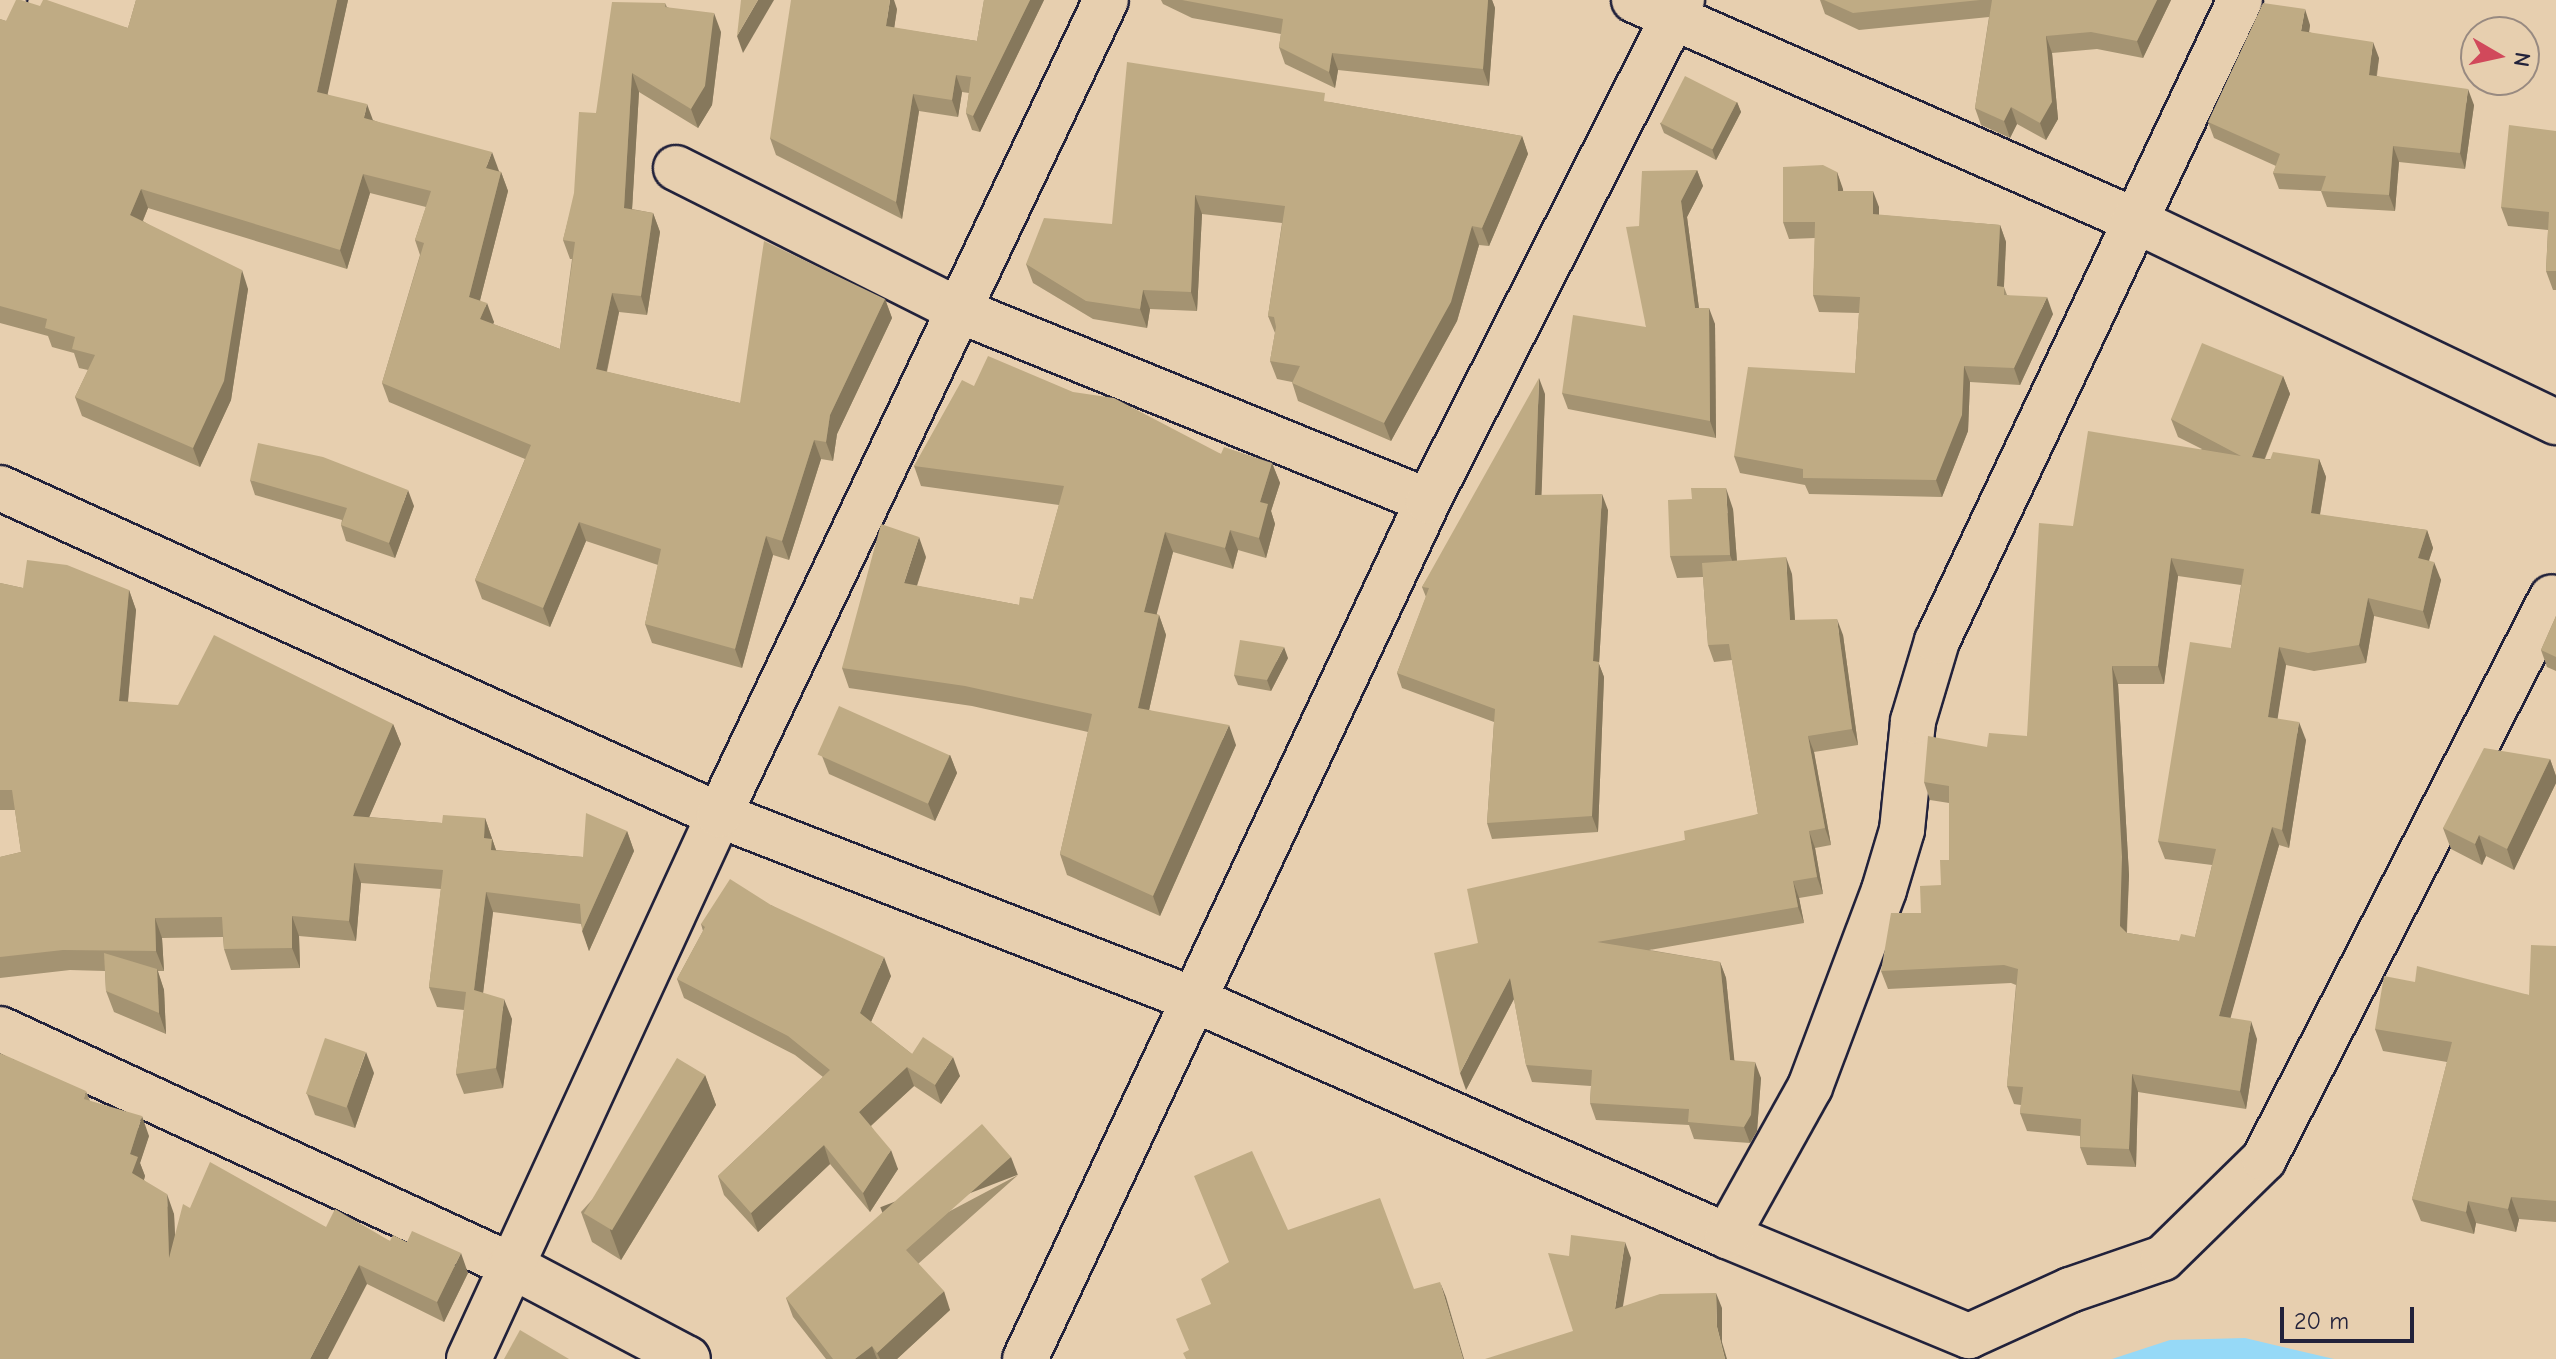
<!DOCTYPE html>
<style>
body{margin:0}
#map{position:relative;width:2556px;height:1359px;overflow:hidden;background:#e7cfaf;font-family:"Comic Neue",sans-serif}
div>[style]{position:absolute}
.water>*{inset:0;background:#96d9f7}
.roads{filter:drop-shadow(2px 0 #22223b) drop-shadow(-2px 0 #22223b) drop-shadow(0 2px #22223b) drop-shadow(0 -2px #22223b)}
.street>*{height:44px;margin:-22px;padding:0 22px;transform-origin:22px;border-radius:22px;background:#e7cfaf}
.wall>*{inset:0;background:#a49372}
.shaded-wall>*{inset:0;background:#86785c;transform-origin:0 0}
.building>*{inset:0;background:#bfab84;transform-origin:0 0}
span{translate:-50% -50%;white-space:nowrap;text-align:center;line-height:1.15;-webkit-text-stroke:6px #e7cfaf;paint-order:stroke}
.north{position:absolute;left:2460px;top:16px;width:80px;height:80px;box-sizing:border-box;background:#e7cfaf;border:2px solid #988a81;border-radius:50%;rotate:99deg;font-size:22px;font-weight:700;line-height:32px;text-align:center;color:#22223b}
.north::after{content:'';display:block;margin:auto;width:28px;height:36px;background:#d1495b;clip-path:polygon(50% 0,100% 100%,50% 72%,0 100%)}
.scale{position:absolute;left:2280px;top:1307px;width:134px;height:36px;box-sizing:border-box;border:4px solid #22223b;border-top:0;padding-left:10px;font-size:24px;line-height:28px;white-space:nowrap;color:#22223b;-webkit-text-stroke:6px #e7cfaf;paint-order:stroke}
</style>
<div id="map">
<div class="water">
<div style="clip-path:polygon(2245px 1338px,2334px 1359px,2112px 1359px,2170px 1340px)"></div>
</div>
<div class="roads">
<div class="street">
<div style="left:1634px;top:0;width:546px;rotate:23.75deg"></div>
<div style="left:2134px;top:220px;width:468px;rotate:25.6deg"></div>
<div style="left:0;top:10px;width:11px;rotate:-68deg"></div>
<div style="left:676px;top:168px;width:316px;rotate:26.7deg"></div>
<div style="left:958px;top:310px;width:507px;rotate:22.12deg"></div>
<div style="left:0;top:488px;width:790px;rotate:24.46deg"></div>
<div style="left:719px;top:815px;width:511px;rotate:21.24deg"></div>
<div style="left:1195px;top:1000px;width:582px;rotate:23.92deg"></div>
<div style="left:1727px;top:1236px;width:262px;rotate:22.5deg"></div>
<div style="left:1969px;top:1336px;width:111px;rotate:-24.5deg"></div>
<div style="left:2070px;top:1290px;width:98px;rotate:-19deg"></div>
<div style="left:2163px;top:1258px;width:141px;rotate:-44.4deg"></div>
<div style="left:2264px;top:1159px;width:631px;rotate:-62.87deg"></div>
<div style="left:0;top:1029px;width:562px;rotate:24.83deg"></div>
<div style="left:510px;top:1265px;width:201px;rotate:27.8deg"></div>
<div style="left:1727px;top:1236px;width:171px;rotate:-60.9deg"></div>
<div style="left:1810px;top:1087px;width:210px;rotate:-69.4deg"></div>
<div style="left:1884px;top:890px;width:63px;rotate:-73.3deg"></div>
<div style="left:1902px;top:830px;width:110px;rotate:-84.2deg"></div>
<div style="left:1913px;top:721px;width:84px;rotate:-73.3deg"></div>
<div style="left:1937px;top:641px;width:709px;rotate:-64.7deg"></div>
<div style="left:469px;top:1359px;width:599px;rotate:-65.32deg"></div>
<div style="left:719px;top:815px;width:902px;rotate:-64.6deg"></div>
<div style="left:1025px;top:1359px;width:948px;rotate:-64.84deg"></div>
<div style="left:1428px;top:501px;width:562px;rotate:-63.12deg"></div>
</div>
</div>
<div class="wall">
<div style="clip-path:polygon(136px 0,348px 0,327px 94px,373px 120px,501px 172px,508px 191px,480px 300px,494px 322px,493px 324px,560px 349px,572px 259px,570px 259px,563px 240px,596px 113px,665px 3px,667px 7px,721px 32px,712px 105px,698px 128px,639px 92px,632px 209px,653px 213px,660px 232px,647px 315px,619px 312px,607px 372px,740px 403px,885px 299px,892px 318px,837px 434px,833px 461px,821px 459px,789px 560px,773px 555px,742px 668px,652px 643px,645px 624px,658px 565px,586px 541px,550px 627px,482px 599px,475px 580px,525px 459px,389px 402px,382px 383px,420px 255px,415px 240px,426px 207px,370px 193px,347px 269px,148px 208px,143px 221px,248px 289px,231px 400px,200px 467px,82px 416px,75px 397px,88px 370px,79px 368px,74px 353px,52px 347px,48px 336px,0 323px,0 19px,6px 21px,40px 6px,128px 28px)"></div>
<div style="clip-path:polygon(984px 0,1044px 0,980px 132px,972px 130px,966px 113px,969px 93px,962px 92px,958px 117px,919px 111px,902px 219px,776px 155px,770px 138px,897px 9px,894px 28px,977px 41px)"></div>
<div style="clip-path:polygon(1161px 0,1492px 0,1495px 8px,1489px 86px,1338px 70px,1335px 88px,1285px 64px,1279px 47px,1281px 34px,1192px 18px,1163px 4px)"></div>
<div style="clip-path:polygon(1820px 0,2171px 0,2143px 58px,2097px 49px,2052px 53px,2058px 119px,2046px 140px,2017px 124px,2010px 138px,1981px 125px,1975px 108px,1989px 17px,1859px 30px,1825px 14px)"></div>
<div style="clip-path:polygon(2310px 25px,2309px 32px,2379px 58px,2377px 76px,2474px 105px,2465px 169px,2399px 162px,2395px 211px,2327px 207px,2321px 191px,2279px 189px,2273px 173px,2276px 166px,2214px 138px,2208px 122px)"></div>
<div style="clip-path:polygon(1329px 102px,1522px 136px,1528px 154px,1489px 246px,1479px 245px,1457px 321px,1391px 441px,1298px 401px,1292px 382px,1277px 379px,1270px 361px,1275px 333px,1268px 316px,1282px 223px,1202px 214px,1197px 311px,1150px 309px,1147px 328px,1093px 319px,1033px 283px,1026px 264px,1112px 224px)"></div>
<div style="clip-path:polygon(1737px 102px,1741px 112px,1716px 160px,1664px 133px,1660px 123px)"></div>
<div style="clip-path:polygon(2556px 131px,2556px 290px,2553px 290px,2546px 271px,2548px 230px,2508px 226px,2501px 207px)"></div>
<div style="clip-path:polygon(1697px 170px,1703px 186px,1687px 217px,1699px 308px,1715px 324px,1716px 438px,1568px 409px,1562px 393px,1646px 327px,1639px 226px)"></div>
<div style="clip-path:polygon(1837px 172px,1843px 191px,1879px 207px,1879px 215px,2000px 225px,2006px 242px,2004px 287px,2007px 295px,2053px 314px,2020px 385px,1970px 382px,1968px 431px,1942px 497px,1809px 494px,1805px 485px,1740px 473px,1734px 456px,1855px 373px,1859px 313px,1819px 312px,1813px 295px,1815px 238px,1789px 239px,1783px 222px)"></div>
<div style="clip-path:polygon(evenodd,2283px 376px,2290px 394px,2265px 459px,2319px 459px,2326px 477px,2320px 515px,2427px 530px,2433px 548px,2429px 560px,2441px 580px,2429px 629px,2374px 616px,2366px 663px,2314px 671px,2286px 665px,2277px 719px,2306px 740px,2289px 848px,2279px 845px,2230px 1018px,2257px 1039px,2246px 1109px,2138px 1092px,2136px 1167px,2087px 1165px,2080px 1147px,2080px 1136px,2027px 1131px,2020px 1113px,2021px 1105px,2014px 1104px,2007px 1086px,2016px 985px,2011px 983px,1888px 989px,1881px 971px,1941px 885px,1949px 860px,1949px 803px,1930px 800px,1924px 782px,1987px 747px,2027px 736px,2073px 526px,2202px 449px,2178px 437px,2171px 419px,2283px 376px,2178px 576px,2241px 585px,2231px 648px,2158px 841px,2165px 859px,2212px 865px,2195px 937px,2179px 941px,2127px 933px,2129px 875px,2118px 684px,2164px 684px,2178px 576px)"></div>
<div style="clip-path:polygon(974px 386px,1221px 454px,1272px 463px,1280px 483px,1271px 511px,1275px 524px,1266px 558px,1238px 550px,1233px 569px,1173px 552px,1156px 614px,1159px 615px,1166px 635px,1149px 710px,1236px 745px,1160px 916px,1067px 875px,1060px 854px,1088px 732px,972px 706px,849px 688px,842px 668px,926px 557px,917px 586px,1019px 605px,1033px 599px,1059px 505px,921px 486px,914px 466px)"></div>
<div style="clip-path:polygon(1545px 394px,1541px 495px,1608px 510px,1599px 664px,1604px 677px,1598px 832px,1492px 839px,1487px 823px,1494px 722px,1402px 688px,1397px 673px,1426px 597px,1422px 587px)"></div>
<div style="clip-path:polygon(250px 480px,414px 506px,395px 558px,346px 541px,341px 525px,342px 520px,255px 495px)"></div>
<div style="clip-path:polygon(1733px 509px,1737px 561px,1792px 574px,1795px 620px,1843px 635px,1858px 745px,1814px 752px,1831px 845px,1815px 848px,1823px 894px,1799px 898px,1804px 923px,1649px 950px,1720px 962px,1726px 978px,1734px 1060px,1761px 1078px,1757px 1131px,1750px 1143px,1694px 1139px,1689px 1125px,1596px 1120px,1590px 1103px,1591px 1086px,1532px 1082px,1526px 1065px,1514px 999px,1466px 1090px,1478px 943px,1685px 840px,1758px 814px,1732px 660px,1714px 662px,1708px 645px,1703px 577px,1677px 578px,1670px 556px)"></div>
<div style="clip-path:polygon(0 583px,23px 588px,129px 590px,136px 610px,128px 702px,393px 724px,401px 744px,369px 817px,442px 823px,485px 818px,496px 850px,583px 857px,627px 831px,634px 851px,589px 951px,581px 924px,493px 912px,483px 993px,512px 1019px,503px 1088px,464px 1094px,456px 1074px,464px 1010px,437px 1007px,429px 987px,441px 889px,361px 883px,356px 941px,299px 936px,300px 968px,231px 970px,224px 949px,223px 937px,162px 938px,164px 971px,158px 971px,164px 990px,166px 1034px,114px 1012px,106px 991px,105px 971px,70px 970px,0 978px,0 857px,21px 852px,15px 810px,0 810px)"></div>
<div style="clip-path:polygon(2556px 616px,2556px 671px,2547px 667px,2541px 650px)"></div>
<div style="clip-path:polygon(1288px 658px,1271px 691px,1238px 685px,1234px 675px)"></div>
<div style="clip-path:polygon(950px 755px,957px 773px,935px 821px,829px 774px,822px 756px)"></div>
<div style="clip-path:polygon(2550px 759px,2556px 776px,2556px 783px,2514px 870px,2486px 856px,2482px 865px,2451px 849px,2443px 828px)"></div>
<div style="clip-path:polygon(771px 905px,891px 976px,871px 1022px,912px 1054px,960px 1076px,941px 1104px,914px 1086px,871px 1126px,898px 1169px,870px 1212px,830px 1164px,758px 1232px,724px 1195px,718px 1176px,823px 1077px,795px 1055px,684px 998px,677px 979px,703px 931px,701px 924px)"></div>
<div style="clip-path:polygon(2556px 946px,2556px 1222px,2519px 1219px,2516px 1232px,2476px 1223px,2474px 1234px,2421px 1221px,2412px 1199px,2447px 1062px,2383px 1051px,2375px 1029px,2415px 982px,2529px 995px)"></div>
<div style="clip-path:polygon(374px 1073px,355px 1128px,315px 1115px,307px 1094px)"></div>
<div style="clip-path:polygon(705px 1075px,716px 1105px,621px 1260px,592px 1242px,581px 1212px)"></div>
<div style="clip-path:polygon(86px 1091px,90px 1101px,149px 1136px,140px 1163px,145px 1176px,144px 1180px,174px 1214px,175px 1237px,190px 1208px,326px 1227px,390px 1241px,468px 1273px,444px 1322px,367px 1284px,0 1359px)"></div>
<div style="clip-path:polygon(1018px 1175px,918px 1264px,950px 1310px,897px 1359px,826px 1359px,793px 1317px,786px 1298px)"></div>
</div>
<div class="shaded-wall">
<div style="clip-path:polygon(337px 0,348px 0,324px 111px,317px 92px)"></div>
<div style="clip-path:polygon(758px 0,774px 0,743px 53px,737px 36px)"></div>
<div style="clip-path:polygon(890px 0,894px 0,897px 9px,892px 43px,886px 26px)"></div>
<div style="clip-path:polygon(1030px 0,1044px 0,980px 132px,973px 116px)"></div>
<div style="clip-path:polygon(1488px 0,1492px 0,1495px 8px,1489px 86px,1483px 69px)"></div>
<div style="clip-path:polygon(2157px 0,2171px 0,2143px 58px,2137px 41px)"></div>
<div style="clip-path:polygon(2305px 9px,2310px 25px,2307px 47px,2301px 31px)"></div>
<div style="clip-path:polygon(714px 13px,721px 32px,712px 105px,698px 128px,691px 109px)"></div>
<div style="clip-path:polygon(2046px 36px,2052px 53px,2058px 119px,2046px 140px,2040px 123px)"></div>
<div style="clip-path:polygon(2373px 42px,2379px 58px,2374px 91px,2369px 75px)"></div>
<div style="clip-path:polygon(1332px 53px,1338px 70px,1335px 88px,1329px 72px)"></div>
<div style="clip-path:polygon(632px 73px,639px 92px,631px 227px,624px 208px)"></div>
<div style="clip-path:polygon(956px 75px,962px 92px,958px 117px,952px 100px)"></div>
<div style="clip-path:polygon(2468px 89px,2474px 105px,2465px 169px,2460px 153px)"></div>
<div style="clip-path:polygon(913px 94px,919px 111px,902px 219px,896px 202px)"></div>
<div style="clip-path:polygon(1737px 102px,1741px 112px,1716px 160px,1712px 149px)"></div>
<div style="clip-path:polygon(367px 104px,374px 123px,364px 118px)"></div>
<div style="clip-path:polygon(2011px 107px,2017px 124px,2010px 138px,2004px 121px)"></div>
<div style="clip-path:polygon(1522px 136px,1528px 154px,1489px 246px,1482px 228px)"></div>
<div style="clip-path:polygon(2393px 146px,2399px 162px,2395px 211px,2389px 195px)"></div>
<div style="clip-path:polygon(492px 152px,499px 171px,493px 187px,486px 168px)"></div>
<div style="clip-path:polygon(1697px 170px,1703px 186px,1687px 217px,1701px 324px,1695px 308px,1681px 201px)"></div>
<div style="clip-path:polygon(501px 172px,508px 191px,476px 316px,469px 297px)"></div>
<div style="clip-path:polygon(1837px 172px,1843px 189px,1844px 207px,1838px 191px)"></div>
<div style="clip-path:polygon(363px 174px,370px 193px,347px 269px,340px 250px)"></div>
<div style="clip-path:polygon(141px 189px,148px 208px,137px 234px,130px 215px)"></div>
<div style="clip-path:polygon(1873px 191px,1879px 207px,1879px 231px,1873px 214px)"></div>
<div style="clip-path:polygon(1195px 195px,1202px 214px,1197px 311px,1191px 292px)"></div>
<div style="clip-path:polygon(653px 213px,660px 232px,647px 315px,641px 296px)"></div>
<div style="clip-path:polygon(2000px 225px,2006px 242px,2003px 303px,1997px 286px)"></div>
<div style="clip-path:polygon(1472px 226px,1479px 245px,1457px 321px,1391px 441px,1384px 423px)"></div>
<div style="clip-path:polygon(242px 270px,248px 289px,231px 400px,200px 467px,193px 448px)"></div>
<div style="clip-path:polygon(1143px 290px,1150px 309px,1147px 328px,1140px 309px)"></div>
<div style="clip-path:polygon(612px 293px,619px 312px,603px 388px,596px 369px)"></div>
<div style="clip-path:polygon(2047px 297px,2053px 314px,2020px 385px,2014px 368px)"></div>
<div style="clip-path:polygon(885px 299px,892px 318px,837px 434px,833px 461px,826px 442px,830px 415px)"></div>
<div style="clip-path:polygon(487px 303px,494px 322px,487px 338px,480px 319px)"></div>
<div style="clip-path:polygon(1709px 308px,1715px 324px,1716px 438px,1710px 421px)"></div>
<div style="clip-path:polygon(1964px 366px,1970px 382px,1968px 431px,1942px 497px,1936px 480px)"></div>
<div style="clip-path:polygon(2283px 376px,2290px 394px,2258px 475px,2252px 457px)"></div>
<div style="clip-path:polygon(1539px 378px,1545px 394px,1541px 511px,1535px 495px)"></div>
<div style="clip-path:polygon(814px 440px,821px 459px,789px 560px,782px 541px)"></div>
<div style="clip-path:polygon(2319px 459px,2326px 477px,2317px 531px,2311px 513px)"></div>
<div style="clip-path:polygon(1272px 463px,1280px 483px,1271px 511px,1275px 524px,1266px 558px,1259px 538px,1260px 502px)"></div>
<div style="clip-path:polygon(1726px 488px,1733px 509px,1738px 576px,1730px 555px)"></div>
<div style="clip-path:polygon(408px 490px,414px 506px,395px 558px,389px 543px)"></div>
<div style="clip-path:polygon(1602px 494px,1608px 510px,1599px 664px,1604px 677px,1598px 832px,1592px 816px,1593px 661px)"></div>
<div style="clip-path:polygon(579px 522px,586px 541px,550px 627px,543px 608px)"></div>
<div style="clip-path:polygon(1230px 530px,1238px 550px,1233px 569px,1225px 548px)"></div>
<div style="clip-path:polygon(2427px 530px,2433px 548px,2424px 576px,2418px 558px)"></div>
<div style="clip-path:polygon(1165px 532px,1173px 552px,1152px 632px,1144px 612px)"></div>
<div style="clip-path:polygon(766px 536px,773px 555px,742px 668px,735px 649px)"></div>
<div style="clip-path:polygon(919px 537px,926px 557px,911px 603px,904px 583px)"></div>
<div style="clip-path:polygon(1786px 557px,1792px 574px,1796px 637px,1790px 620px)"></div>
<div style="clip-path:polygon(2171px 558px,2178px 576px,2164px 684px,2158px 666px)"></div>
<div style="clip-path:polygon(2434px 562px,2441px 580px,2429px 629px,2423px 611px)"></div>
<div style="clip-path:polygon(129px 590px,136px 610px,126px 721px,119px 701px)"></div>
<div style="clip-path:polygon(2368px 598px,2374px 616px,2366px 663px,2359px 645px)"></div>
<div style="clip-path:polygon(1159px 615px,1166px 635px,1145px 728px,1138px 708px)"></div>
<div style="clip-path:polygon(1837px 619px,1843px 635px,1858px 745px,1852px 729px)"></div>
<div style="clip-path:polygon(1284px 647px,1288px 658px,1271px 691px,1267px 680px)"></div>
<div style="clip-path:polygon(2279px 647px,2286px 665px,2275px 735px,2268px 717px)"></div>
<div style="clip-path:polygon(2112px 666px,2118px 684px,2129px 875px,2126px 944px,2120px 926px)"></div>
<div style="clip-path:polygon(2299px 722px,2306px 740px,2289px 848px,2282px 830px)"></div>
<div style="clip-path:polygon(393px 724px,401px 744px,361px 836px,353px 816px)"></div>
<div style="clip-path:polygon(1229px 725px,1236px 745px,1160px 916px,1153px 896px)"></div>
<div style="clip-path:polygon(1808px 736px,1814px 752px,1831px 845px,1825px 828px)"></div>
<div style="clip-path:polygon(950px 755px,957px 773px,935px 821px,928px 803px)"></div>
<div style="clip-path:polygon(2550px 759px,2556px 776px,2556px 783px,2514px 870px,2507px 849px)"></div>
<div style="clip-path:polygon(485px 818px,499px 859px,498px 870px,484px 838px)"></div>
<div style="clip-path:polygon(2272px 827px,2279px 845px,2226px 1034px,2219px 1016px)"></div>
<div style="clip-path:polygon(627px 831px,634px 851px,589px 951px,582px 931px)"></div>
<div style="clip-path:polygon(1809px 831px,1815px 848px,1823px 894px,1817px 877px)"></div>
<div style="clip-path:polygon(2479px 835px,2486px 856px,2482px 865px,2475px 844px)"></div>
<div style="clip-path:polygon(354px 863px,361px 883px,356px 941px,349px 921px)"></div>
<div style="clip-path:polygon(1793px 881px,1799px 898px,1804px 923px,1798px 907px)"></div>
<div style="clip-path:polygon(486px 892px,493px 912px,481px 1010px,474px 990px)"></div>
<div style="clip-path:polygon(292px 916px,299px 936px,300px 968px,292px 948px)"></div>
<div style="clip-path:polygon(155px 918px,162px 938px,164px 971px,156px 951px)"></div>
<div style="clip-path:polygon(884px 957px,891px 976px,867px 1031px,860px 1013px)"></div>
<div style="clip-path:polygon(1720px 962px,1726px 978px,1736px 1076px,1730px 1060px)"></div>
<div style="clip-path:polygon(157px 969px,164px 990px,166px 1034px,159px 1013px)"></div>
<div style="clip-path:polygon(1510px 978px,1516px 995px,1466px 1090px,1460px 1073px)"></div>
<div style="clip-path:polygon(504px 999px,512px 1019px,503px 1088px,496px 1068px)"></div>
<div style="clip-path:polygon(2251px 1021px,2257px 1039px,2246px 1109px,2240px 1091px)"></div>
<div style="clip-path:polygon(366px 1052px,374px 1073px,355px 1128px,347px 1106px)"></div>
<div style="clip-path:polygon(953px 1057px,960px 1076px,941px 1104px,935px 1085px)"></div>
<div style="clip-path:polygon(1755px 1062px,1761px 1078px,1757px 1131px,1750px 1143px,1744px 1127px)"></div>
<div style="clip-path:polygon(907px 1067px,914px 1086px,866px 1130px,859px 1112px)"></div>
<div style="clip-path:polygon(2132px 1074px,2138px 1092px,2136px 1167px,2129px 1149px)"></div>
<div style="clip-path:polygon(705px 1075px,716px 1105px,621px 1260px,610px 1230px)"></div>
<div style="clip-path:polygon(142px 1116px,149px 1136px,140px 1163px,145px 1176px,140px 1193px,132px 1173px,130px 1154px)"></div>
<div style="clip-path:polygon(824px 1145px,830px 1164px,758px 1232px,751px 1213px)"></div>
<div style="clip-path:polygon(891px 1150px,898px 1169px,870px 1212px,863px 1193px)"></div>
<div style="left:1011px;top:1157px;width:19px;height:140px;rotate:69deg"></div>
<div style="clip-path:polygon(167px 1194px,174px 1214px,177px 1278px,169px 1258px)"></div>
<div style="clip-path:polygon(2511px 1197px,2519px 1219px,2516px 1232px,2508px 1209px)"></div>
<div style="clip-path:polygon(2468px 1201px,2476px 1223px,2474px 1234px,2466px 1212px)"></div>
<div style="clip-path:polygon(1625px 1242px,1631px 1258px,1620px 1324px,1615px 1309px)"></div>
<div style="clip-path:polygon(461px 1253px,468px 1273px,444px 1322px,437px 1302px)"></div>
<div style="clip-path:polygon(359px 1265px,367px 1284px,328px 1359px,310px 1359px)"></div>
<div style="clip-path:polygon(1440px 1282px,1446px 1297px,1464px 1359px,1463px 1359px)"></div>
<div style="clip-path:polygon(944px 1291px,950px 1310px,897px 1359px,880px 1359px,877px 1353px)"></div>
<div style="clip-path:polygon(1716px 1293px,1722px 1308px,1722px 1342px,1727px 1359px,1725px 1359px,1717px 1327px)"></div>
<div style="clip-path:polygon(872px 1346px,877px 1359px,855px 1359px)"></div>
</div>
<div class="building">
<div style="clip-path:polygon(16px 0,21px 0,40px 6px,43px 0,47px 0,128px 28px,136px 0,337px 0,317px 92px,367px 104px,364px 118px,492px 152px,486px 168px,501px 172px,469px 297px,487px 303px,480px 319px,560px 349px,575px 242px,563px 240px,574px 193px,579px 112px,596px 113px,612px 2px,665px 3px,665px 7px,714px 13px,705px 86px,691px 109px,632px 73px,624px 208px,653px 213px,641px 296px,612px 293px,596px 369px,740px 403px,764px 241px,885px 299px,830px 415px,826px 442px,814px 440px,782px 541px,766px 536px,735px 649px,645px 624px,661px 549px,579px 522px,543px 608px,475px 580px,531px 445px,382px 383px,424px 243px,415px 240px,431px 191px,363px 174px,340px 250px,141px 189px,130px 215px,242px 270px,224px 381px,193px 448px,75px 397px,95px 355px,72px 349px,75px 337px,45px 328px,47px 319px,0 306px,0 19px,6px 21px)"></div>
<div style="clip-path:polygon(741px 0,758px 0,737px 36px)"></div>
<div style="clip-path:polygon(791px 0,890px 0,886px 26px,977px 41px,984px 0,1030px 0,973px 116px,966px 113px,971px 77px,956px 75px,952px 100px,913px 94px,896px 202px,770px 138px)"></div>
<div style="clip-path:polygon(1182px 0,1488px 0,1483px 69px,1332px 53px,1329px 72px,1279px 47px,1283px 19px)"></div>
<div style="clip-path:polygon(1824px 0,1980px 0,1853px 13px)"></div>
<div style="clip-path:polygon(1992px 0,2157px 0,2137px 41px,2091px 32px,2046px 36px,2052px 102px,2040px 123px,2011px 107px,2004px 121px,1975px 108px)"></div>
<div style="clip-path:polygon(2263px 3px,2305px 9px,2301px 31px,2373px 42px,2369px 75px,2468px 89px,2460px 153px,2393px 146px,2389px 195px,2321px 191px,2326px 176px,2273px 173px,2280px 154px,2208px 122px)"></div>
<div style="clip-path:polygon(1127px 62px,1325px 93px,1324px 101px,1522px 136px,1482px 228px,1472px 226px,1451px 302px,1384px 423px,1292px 383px,1300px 366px,1270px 361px,1276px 327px,1274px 317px,1268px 316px,1285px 206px,1195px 195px,1191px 292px,1143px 290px,1140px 309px,1086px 301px,1026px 264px,1044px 218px,1112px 224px)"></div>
<div style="left:1685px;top:76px;width:58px;height:53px;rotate:27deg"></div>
<div style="clip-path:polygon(2509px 125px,2556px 131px,2556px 271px,2546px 271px,2549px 212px,2501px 207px)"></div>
<div style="clip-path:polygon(1823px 165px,1837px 172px,1838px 191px,1873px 191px,1873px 214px,2000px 225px,1997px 286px,2004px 287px,2004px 295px,2047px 297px,2014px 368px,1964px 366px,1962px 415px,1936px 480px,1803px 478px,1803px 469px,1734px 456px,1748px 367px,1855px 373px,1860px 297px,1813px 295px,1815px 222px,1783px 222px,1783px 167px)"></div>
<div style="clip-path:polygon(1697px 170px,1681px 201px,1695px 308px,1709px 308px,1710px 421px,1562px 393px,1573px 315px,1646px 327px,1626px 227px,1639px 226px,1642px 171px)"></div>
<div style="clip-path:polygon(evenodd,2202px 343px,2283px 376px,2252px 457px,2270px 460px,2273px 452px,2319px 459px,2311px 513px,2427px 530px,2418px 558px,2434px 562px,2423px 611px,2368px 598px,2359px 645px,2308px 653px,2279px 647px,2268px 717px,2299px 722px,2282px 830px,2272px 827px,2219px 1016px,2251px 1021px,2240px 1091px,2132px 1074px,2129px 1149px,2080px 1147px,2081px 1119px,2020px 1113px,2023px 1087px,2007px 1086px,2018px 969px,2004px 965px,1881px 971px,1891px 913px,1921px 913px,1920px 886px,1941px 885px,1940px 860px,1949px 860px,1949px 786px,1924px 782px,1928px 736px,1987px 747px,1989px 733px,2027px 736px,2039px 523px,2073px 526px,2088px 431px,2241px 456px,2171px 419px,2202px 343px,2171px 558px,2244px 569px,2231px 648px,2190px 642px,2158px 841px,2216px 849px,2195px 937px,2181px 934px,2179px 941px,2127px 933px,2120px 926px,2122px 857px,2112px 666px,2158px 666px,2171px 558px)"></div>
<div style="clip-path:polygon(988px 356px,1073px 392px,1114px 398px,1221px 454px,1224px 447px,1272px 463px,1260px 502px,1268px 504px,1259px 538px,1230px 530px,1225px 548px,1165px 532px,1144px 612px,1159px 615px,1138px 708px,1229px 725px,1153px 896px,1060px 854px,1092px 714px,965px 686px,842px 668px,881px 524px,919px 537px,904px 583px,1019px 605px,1020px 597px,1033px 599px,1064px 486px,914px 466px,962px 380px,974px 386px)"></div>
<div style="clip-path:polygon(1539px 378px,1535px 495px,1602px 494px,1593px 661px,1599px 662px,1592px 816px,1487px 823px,1495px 709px,1397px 673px,1429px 588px,1422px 587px)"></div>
<div style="clip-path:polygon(258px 443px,323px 457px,408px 490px,389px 543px,341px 525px,347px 508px,250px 480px)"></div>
<div style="clip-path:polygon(1691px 488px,1726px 488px,1730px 555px,1670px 556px,1668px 500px,1692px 499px)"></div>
<div style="clip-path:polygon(1786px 557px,1790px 620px,1837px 619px,1852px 729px,1808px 736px,1825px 828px,1809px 831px,1817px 877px,1793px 881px,1798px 907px,1597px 942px,1720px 962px,1730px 1060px,1755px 1062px,1751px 1115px,1744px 1127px,1688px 1122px,1689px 1109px,1590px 1103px,1592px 1070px,1526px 1065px,1510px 978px,1460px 1073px,1434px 953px,1478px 943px,1467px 889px,1685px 840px,1684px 831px,1758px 814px,1729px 644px,1708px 645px,1702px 563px)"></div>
<div style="clip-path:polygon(27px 560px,67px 565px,129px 590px,119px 701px,178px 705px,214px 635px,393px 724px,353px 816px,442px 823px,443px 815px,485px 818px,484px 838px,492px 839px,491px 850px,583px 857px,586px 813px,627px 831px,582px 931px,580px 904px,486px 892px,474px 990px,504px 999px,496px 1068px,456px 1074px,466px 992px,429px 987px,443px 870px,354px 863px,349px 921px,292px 916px,292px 948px,224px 949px,222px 917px,155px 918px,156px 951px,63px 950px,0 957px,0 857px,21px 852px,12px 790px,0 790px,0 583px,23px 588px)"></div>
<div style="clip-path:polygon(2556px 616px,2556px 657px,2541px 650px)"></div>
<div style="clip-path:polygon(1240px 640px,1284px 647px,1267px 680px,1234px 675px)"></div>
<div style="left:839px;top:706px;width:121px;height:53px;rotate:24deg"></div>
<div style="clip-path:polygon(2484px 748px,2550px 759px,2507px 849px,2479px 835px,2475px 844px,2443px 828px)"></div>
<div style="clip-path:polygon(730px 879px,771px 905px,884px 957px,860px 1013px,912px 1054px,923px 1037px,953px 1057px,935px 1085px,907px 1067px,859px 1112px,891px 1150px,863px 1193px,824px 1145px,751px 1213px,718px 1176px,830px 1070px,788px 1036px,677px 979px,705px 927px,701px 924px)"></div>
<div style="clip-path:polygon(2531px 945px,2556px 946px,2556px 1201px,2511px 1197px,2508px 1209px,2468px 1201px,2466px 1212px,2412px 1199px,2452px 1042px,2375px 1029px,2384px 976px,2415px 982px,2417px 966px,2529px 995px)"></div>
<div style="clip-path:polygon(104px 953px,157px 969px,159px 1013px,106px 991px)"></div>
<div style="left:325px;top:1038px;width:43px;height:59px;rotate:19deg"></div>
<div style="clip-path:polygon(0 1053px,86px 1091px,84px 1099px,142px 1116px,130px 1154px,138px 1157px,132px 1173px,167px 1194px,169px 1258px,183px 1204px,190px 1208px,210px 1162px,326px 1227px,335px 1209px,390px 1241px,393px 1235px,407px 1242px,412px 1231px,461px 1253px,437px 1302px,359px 1265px,310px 1359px,0 1359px)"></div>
<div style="left:677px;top:1058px;width:33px;height:181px;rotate:31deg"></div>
<div style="clip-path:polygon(982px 1124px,1011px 1157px,906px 1250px,944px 1291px,877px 1353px,872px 1346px,855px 1359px,833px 1359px,786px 1298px)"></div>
<div style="clip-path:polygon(1252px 1151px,1288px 1230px,1380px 1198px,1414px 1289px,1440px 1282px,1463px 1359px,1186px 1359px,1183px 1353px,1189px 1350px,1176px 1319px,1211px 1304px,1201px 1279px,1229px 1262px,1194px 1176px)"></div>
<div style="clip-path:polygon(1571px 1235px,1625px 1242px,1615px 1309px,1660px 1294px,1716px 1293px,1717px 1327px,1725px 1359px,1485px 1359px,1573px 1331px,1548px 1253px,1569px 1256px)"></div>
<div style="clip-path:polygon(520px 1330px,569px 1359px,504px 1359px)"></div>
</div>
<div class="north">N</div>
<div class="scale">20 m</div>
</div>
